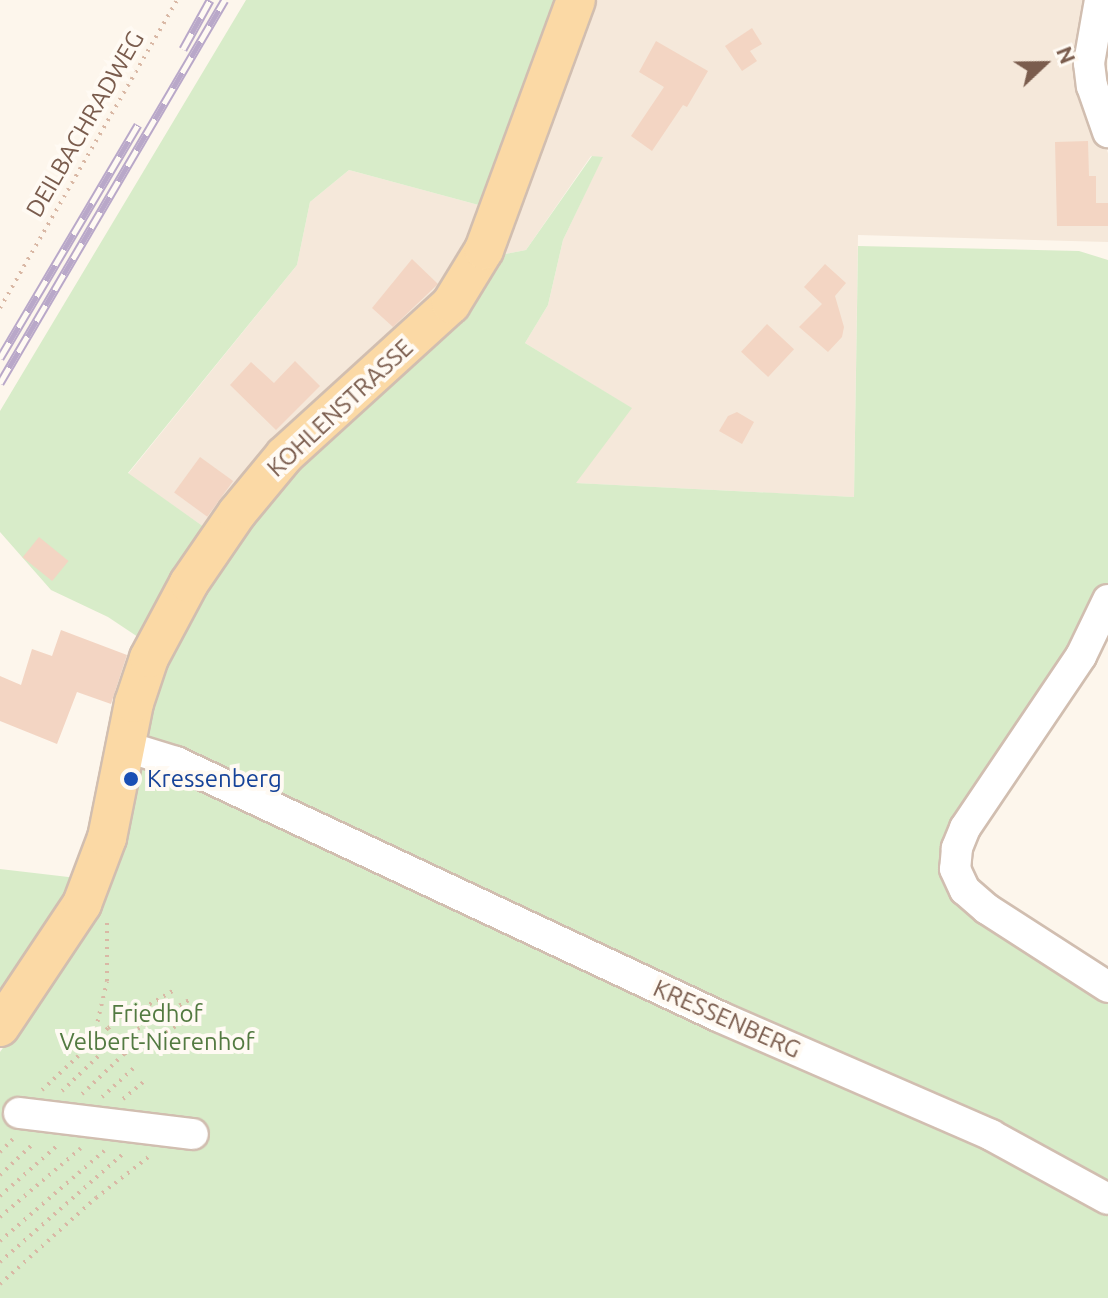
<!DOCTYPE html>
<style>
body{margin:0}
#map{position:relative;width:1108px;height:1298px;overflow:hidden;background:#fdf6ec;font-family:Ubuntu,sans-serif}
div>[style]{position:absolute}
.residential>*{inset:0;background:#f5e8da}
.green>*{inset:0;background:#d8ecc9}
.building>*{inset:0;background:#f3d5c3;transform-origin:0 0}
.path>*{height:4px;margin-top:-2px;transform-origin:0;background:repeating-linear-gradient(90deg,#d9b8a5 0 2px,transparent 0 8px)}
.roads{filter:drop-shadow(2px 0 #d1beb0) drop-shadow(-2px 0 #d1beb0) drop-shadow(0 2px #d1beb0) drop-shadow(0 -2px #d1beb0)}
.minor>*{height:30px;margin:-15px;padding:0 15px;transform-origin:15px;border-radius:15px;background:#fff}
.major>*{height:38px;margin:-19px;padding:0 19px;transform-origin:19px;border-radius:19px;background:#fbd9a5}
.rail>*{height:9px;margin-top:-4.5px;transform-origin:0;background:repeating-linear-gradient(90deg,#fffaf3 0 18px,#b9a8c9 0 36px);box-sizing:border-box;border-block:2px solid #b9a8c9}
.dots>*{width:22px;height:22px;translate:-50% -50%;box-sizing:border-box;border:4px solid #fffaf3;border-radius:50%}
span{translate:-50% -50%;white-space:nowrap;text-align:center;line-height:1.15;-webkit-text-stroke:8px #fffaf3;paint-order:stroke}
.street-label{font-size:24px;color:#7a5c4d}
.transit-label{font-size:24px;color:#164399}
.left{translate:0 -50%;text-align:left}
.park-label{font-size:24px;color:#537a41}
.north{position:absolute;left:1004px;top:24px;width:80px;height:80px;-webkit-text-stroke:6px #fffaf3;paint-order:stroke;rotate:68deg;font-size:22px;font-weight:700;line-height:32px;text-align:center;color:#7a5c4d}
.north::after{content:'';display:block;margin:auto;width:28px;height:36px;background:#7a5c4d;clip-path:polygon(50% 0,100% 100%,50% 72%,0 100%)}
</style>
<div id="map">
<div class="residential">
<div style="clip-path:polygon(590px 0,1090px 0,1086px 93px,1108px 153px,1108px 242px,858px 235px,854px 497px,575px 483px,631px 408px,525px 343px,548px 305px,563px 240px,602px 158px,591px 156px,526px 250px,490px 257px)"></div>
<div style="clip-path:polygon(349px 170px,486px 207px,446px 291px,211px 532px,128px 474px,297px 265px,310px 202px)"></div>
</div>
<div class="green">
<div style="clip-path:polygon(246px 0,566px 0,486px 207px,349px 170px,310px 202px,297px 265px,128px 473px,211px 532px,144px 641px,108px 617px,51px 590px,0 532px,0 411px)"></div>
<div style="clip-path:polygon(592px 156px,603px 157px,563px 240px,548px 305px,525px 343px,632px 408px,576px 483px,854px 497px,858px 246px,1079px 251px,1108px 260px,1108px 585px,1097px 620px,950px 869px,1108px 991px,1108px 1195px,228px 780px,144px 736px,161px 666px,199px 592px,264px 498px,490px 257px,526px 250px)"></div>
<div style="clip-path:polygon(139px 760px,189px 775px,1108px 1206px,1108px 1298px,0 1298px,0 1052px,73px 950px)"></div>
<div style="clip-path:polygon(0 869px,77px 878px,0 1003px)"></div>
</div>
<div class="building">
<div style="clip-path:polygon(752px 28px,762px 44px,750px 51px,757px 61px,742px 71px,725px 46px)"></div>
<div style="clip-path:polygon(656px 41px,708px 71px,687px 107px,683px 105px,652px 151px,631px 136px,664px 87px,639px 72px)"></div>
<div style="clip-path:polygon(1088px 141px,1089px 176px,1096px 176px,1096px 203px,1108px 203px,1108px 226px,1057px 226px,1055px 142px)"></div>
<div style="clip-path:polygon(412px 259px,438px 284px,393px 327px,372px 308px)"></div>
<div style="clip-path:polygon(825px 264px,846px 283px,835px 296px,844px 327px,842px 337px,828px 352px,799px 327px,822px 304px,804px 287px)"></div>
<div style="left:767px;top:324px;width:37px;height:38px;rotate:43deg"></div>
<div style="clip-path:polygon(295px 361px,320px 386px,276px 430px,230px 385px,251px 362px,274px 383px)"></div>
<div style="clip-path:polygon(737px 412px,754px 422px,742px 444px,719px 431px,728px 416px)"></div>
<div style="left:200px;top:457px;width:41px;height:44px;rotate:36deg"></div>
<div style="left:39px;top:537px;width:38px;height:26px;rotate:39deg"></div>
<div style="clip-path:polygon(61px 630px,127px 655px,111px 704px,77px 692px,57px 744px,0 721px,0 676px,21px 685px,32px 649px,52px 656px)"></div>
</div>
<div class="path">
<div style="left:0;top:308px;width:355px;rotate:-60.1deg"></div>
<div style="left:94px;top:1037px;width:57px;rotate:-76.9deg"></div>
<div style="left:107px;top:981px;width:58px;rotate:-90deg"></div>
<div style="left:42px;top:1090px;width:91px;rotate:-43.2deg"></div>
<div style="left:108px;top:1028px;width:78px;rotate:-29.8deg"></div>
<div style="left:62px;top:1091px;width:66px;rotate:-43.8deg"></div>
<div style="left:110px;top:1045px;width:91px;rotate:-29.7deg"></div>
<div style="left:82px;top:1094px;width:58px;rotate:-43.6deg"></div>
<div style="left:124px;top:1054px;width:81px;rotate:-28.2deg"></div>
<div style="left:102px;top:1097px;width:46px;rotate:-42.4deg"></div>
<div style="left:123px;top:1099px;width:30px;rotate:-40deg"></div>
<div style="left:0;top:1152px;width:18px;rotate:-45deg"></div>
<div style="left:0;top:1175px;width:47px;rotate:-43.3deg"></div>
<div style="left:0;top:1196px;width:79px;rotate:-41.4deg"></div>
<div style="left:0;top:1217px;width:106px;rotate:-40.4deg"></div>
<div style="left:0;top:1241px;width:138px;rotate:-40.9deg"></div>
<div style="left:0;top:1262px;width:165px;rotate:-41.3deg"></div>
<div style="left:0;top:1284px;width:129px;rotate:-41.9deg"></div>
<div style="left:96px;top:1198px;width:70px;rotate:-38deg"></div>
</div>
<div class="roads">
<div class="minor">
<div style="left:1100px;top:0;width:64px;rotate:99.9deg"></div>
<div style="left:1089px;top:63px;width:23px;rotate:83deg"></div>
<div style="left:1092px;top:86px;width:49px;rotate:70.8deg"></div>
<div style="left:1108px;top:600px;width:62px;rotate:115.7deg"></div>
<div style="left:1081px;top:656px;width:207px;rotate:124deg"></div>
<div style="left:965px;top:828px;width:22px;rotate:112deg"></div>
<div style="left:957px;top:848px;width:21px;rotate:95deg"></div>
<div style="left:955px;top:869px;width:23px;rotate:65deg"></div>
<div style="left:965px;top:890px;width:29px;rotate:41deg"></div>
<div style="left:987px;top:909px;width:144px;rotate:32.8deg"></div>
<div style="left:124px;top:746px;width:54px;rotate:17.1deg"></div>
<div style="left:176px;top:762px;width:601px;rotate:25.11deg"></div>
<div style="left:720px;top:1017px;width:296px;rotate:23.5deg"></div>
<div style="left:991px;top:1135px;width:133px;rotate:28.7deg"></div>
<div style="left:19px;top:1113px;width:175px;rotate:6.9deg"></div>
</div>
<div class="major">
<div style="left:0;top:1027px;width:148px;rotate:-56.3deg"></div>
<div style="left:82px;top:904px;width:71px;rotate:-69.3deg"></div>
<div style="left:107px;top:838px;width:138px;rotate:-78.7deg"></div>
<div style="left:134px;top:703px;width:47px;rotate:-71.6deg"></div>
<div style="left:149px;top:658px;width:85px;rotate:-61.9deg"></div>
<div style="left:189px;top:583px;width:85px;rotate:-55.6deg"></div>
<div style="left:237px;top:513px;width:75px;rotate:-50.4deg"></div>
<div style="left:285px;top:455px;width:224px;rotate:-42.3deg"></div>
<div style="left:451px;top:304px;width:63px;rotate:-58.6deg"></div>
<div style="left:484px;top:250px;width:266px;rotate:-69.8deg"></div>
</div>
</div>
<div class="rail">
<div style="left:183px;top:49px;width:56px;rotate:-61.1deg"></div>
<div style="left:0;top:358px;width:271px;rotate:-59.4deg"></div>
<div style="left:0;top:383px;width:444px;rotate:-59.6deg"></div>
</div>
<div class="dots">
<div style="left:131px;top:779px;background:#1a4fb4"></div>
</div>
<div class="street-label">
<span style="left:85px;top:124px;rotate:-60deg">DEILBACHRADWEG</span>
<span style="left:340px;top:408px;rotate:-43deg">KOHLENSTRASSE</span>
<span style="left:727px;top:1019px;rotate:24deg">KRESSENBERG</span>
</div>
<div class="transit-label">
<span class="left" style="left:147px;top:779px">Kressenberg</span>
</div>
<div class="park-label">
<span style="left:157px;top:1028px">Friedhof<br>Velbert-Nierenhof</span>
</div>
<div class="north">N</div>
</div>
